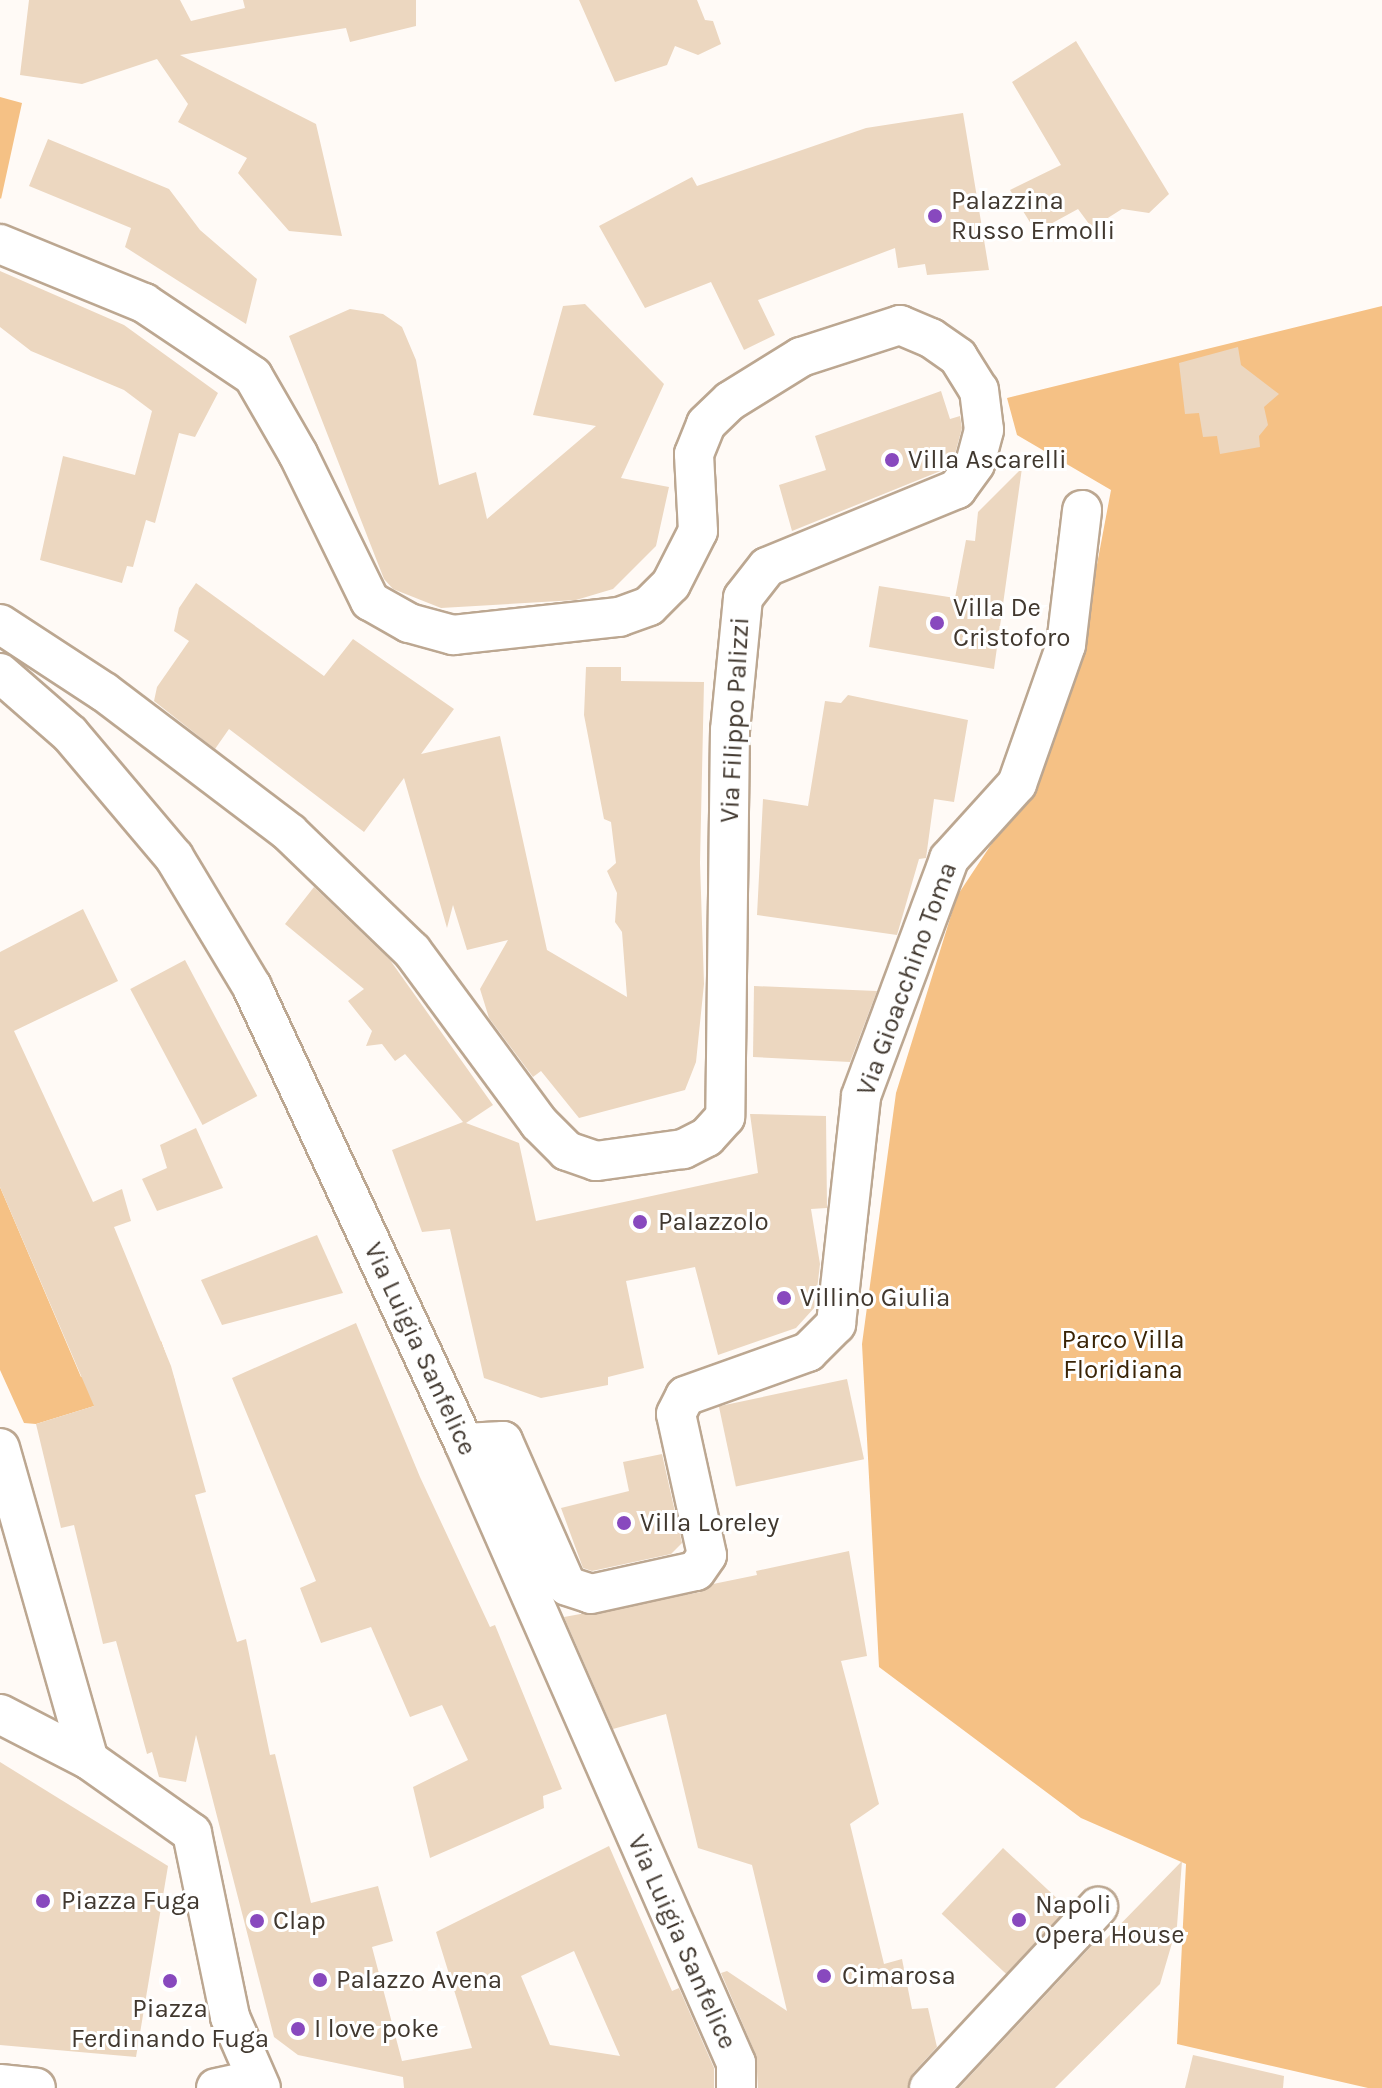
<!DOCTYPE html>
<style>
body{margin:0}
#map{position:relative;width:1382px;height:2088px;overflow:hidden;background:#fffaf6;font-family:Karla,sans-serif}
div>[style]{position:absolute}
.green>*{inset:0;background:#f5c185}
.building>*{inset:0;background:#ecd7c0;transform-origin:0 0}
.roads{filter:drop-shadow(2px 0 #bca791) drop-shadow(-2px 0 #bca791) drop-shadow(0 2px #bca791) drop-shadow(0 -2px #bca791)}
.street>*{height:38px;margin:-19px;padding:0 19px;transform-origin:19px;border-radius:19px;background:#fff}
.dots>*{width:22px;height:22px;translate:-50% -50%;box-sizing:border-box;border:4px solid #fff;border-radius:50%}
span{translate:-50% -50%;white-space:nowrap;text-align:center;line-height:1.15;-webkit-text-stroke:6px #fff;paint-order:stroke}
.poi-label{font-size:26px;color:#41382f}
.left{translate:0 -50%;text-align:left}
.street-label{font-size:26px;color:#41382f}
.park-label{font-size:26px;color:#3a2406}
</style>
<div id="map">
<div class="green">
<div style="clip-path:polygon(0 97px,22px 103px,1px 199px,0 198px)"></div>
<div style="clip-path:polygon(1382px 306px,1382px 2088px,1368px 2088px,1177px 2044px,1186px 1864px,1081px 1818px,879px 1667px,862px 1344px,896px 1093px,957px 896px,1028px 789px,1089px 607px,1111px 490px,1017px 435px,1007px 398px)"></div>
<div style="clip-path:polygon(0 1187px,81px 1377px,161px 1341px,175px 1381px,36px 1424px,24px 1423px,0 1370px)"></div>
</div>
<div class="building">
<div style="clip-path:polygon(29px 0,180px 0,191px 21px,245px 8px,243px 0,416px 0,416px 26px,350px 42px,346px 28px,180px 55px,316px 124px,342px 236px,289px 231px,238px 173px,247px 158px,178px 122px,188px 104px,157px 59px,82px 84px,20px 75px)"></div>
<div style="clip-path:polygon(579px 0,697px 0,705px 20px,713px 21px,721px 44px,698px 55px,675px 46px,667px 65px,615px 82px)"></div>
<div style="clip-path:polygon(1076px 41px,1169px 194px,1149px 213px,1122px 209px,1092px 228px,1078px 209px,1036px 232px,1010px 190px,1061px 165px,1012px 82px)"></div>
<div style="clip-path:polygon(963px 113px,989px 270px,927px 275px,925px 264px,898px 268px,895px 248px,758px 300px,775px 335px,744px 350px,711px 282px,645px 308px,599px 226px,692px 177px,697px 186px,866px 128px)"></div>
<div style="clip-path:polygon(48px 139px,169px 189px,200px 230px,257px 279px,246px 324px,125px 247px,131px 228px,29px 186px)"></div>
<div style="clip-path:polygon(0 271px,124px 325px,218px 393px,195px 437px,179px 433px,155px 523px,146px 520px,133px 567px,127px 566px,122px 583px,40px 560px,63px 456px,135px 475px,152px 411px,124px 390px,31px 351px,0 327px)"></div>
<div style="clip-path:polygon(585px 304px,664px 384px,621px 478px,669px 487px,656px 546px,613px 589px,576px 600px,441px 608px,393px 589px,384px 579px,289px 336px,350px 309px,383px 314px,402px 327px,416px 360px,439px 485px,476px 472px,487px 519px,596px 426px,533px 415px,563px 306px)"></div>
<div style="clip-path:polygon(1238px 347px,1241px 365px,1279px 394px,1264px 407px,1268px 425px,1259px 436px,1260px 447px,1220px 454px,1217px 436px,1203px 437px,1199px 413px,1185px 414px,1179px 363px)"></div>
<div style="clip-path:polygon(941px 391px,950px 419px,960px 416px,962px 428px,955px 454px,943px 470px,792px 531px,779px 485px,826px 470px,815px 436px)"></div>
<div style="clip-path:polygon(1022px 468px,994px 669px,869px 647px,879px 586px,955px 598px,966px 540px,975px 541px,978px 512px)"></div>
<div style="clip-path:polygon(196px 583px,324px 676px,353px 639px,454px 709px,421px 754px,500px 736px,547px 950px,627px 997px,622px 932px,615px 922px,617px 893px,607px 871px,616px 863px,611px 822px,604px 819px,584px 715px,586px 667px,621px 667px,621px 681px,704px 682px,700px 863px,704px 984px,696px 1062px,685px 1090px,579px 1118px,541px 1071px,533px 1077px,489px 1018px,480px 989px,508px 940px,467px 950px,453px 905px,447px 928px,404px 778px,364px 832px,229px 729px,215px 749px,154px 701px,157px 687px,189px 641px,174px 631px,179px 608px)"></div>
<div style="clip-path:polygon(848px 695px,968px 720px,954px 802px,934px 799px,926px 858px,919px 859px,897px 935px,757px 915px,763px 799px,808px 806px,825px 701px,841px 703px)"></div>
<div style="clip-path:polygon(314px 887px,390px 960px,493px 1105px,466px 1123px,519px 1143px,536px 1221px,758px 1173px,750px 1114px,826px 1116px,827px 1208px,811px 1209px,820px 1264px,815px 1307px,796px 1328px,718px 1355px,695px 1267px,626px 1281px,644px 1368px,608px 1377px,608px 1385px,541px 1398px,484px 1378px,450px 1229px,422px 1232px,392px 1150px,463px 1122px,405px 1054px,395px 1061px,382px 1044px,366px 1046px,372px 1031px,348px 1001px,364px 989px,285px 924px)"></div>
<div style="clip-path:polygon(evenodd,83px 909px,118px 981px,14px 1031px,93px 1202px,122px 1189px,131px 1221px,114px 1227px,171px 1366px,206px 1492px,195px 1495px,237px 1642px,246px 1639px,270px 1755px,275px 1754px,311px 1903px,378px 1886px,393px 1941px,372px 1947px,402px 2061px,472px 2048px,436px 1932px,609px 1846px,672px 1991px,679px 1988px,714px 2068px,714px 2088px,404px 2088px,403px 2077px,298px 2055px,274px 2037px,196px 1735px,186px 1782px,159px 1777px,152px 1752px,147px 1754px,116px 1641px,103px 1644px,74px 1525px,61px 1528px,36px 1424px,94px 1406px,0 1187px,0 952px,83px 909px,574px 1951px,620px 2056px,550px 2045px,521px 1976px,574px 1951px)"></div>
<div style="left:185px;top:960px;width:154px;height:62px;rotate:62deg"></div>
<div style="clip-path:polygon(754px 986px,877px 991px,850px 1062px,753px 1057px)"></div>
<div style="clip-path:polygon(196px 1128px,223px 1188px,157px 1211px,142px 1179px,167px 1168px,160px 1145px)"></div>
<div style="clip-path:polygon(317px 1235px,343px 1293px,222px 1325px,201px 1280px)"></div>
<div style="clip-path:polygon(356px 1323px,420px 1477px,490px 1627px,495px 1625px,562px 1789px,543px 1796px,544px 1808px,430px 1858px,413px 1787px,468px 1760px,442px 1705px,410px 1717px,371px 1627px,321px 1643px,300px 1588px,316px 1581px,232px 1378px)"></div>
<div style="left:847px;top:1379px;width:82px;height:131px;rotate:78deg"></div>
<div style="clip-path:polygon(662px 1454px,682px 1543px,671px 1554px,592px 1571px,583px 1568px,561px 1508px,629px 1491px,623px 1462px)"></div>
<div style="clip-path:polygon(849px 1551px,867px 1656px,841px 1661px,879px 1804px,850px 1824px,884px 1964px,902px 1959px,912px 2009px,928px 2008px,937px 2047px,913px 2073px,908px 2088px,758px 2088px,756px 2055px,721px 1973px,727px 1971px,787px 2011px,752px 1865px,698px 1848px,666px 1714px,613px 1729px,564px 1617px,701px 1592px,713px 1584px,757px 1575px,756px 1571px)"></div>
<div style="clip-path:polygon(0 1762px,168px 1866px,136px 2057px,0 2045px)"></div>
<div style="left:1003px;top:1848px;width:88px;height:90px;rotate:43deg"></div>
<div style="clip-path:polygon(1182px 1861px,1177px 1926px,1160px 1984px,1055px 2088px,959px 2088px,1099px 1938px,1103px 1942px)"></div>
<div style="clip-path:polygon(1193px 2055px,1284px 2076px,1283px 2088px,1185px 2088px)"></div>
</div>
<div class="roads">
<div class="street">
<div style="left:0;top:244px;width:156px;rotate:22.3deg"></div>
<div style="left:144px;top:303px;width:131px;rotate:33.8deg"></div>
<div style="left:253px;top:376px;width:90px;rotate:60deg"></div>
<div style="left:298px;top:454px;width:164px;rotate:63.9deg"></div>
<div style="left:370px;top:601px;width:45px;rotate:29.4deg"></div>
<div style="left:409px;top:623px;width:46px;rotate:15.3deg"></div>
<div style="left:453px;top:635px;width:167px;rotate:-6.2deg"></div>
<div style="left:619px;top:617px;width:32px;rotate:-20deg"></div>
<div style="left:649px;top:606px;width:31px;rotate:-45deg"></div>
<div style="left:671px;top:584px;width:59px;rotate:-63deg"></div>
<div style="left:698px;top:531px;width:77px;rotate:-93deg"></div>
<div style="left:694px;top:454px;width:32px;rotate:-68deg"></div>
<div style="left:706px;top:424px;width:33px;rotate:-44deg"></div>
<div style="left:730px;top:401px;width:84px;rotate:-31.8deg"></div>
<div style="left:801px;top:357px;width:104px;rotate:-17.9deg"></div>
<div style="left:900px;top:325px;width:34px;rotate:23deg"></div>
<div style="left:931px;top:338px;width:33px;rotate:35deg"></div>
<div style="left:958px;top:357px;width:39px;rotate:58deg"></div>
<div style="left:979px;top:390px;width:40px;rotate:82.9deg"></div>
<div style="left:984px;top:430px;width:35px;rotate:105deg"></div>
<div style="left:975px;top:464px;width:31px;rotate:126deg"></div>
<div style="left:957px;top:489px;width:205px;rotate:157.7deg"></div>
<div style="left:767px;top:567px;width:39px;rotate:128deg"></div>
<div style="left:743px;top:598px;width:133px;rotate:95.6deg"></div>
<div style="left:730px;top:730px;width:387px;rotate:90.7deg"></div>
<div style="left:725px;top:1117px;width:27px;rotate:132deg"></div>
<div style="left:707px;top:1137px;width:27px;rotate:153deg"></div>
<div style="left:683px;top:1149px;width:88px;rotate:172.1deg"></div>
<div style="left:596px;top:1161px;width:31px;rotate:-161deg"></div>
<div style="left:567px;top:1151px;width:40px;rotate:-135deg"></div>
<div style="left:539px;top:1123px;width:214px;rotate:-126.4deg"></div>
<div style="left:412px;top:951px;width:170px;rotate:-136deg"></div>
<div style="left:290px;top:833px;width:233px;rotate:-142.8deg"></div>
<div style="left:104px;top:692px;width:124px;rotate:-146.8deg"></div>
<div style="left:0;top:673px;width:93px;rotate:41.1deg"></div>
<div style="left:70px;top:734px;width:161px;rotate:49.8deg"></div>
<div style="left:174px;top:857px;width:152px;rotate:59deg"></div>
<div style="left:252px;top:987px;width:503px;rotate:65.07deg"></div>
<div style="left:464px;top:1443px;width:677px;rotate:66.31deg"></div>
<div style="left:736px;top:2063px;width:25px;rotate:90deg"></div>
<div style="left:464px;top:1443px;width:39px;rotate:-3deg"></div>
<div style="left:503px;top:1441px;width:158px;rotate:66.2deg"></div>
<div style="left:567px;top:1586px;width:25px;rotate:18deg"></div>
<div style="left:591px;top:1594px;width:107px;rotate:-12.4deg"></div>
<div style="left:696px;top:1571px;width:19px;rotate:-55deg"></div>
<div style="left:707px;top:1555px;width:144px;rotate:-102.4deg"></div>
<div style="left:676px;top:1414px;width:20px;rotate:-63deg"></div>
<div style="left:685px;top:1396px;width:131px;rotate:-19.7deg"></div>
<div style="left:808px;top:1352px;width:40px;rotate:-45deg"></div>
<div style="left:836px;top:1324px;width:229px;rotate:-83.7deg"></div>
<div style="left:861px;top:1096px;width:253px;rotate:-69.6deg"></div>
<div style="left:949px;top:859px;width:101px;rotate:-47.8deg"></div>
<div style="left:1017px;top:784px;width:147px;rotate:-70.6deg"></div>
<div style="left:1066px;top:645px;width:136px;rotate:-83.2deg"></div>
<div style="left:0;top:1448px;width:324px;rotate:74.1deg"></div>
<div style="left:0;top:1714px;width:100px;rotate:27.3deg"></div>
<div style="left:89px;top:1760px;width:126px;rotate:35.3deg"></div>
<div style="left:192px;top:1833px;width:188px;rotate:78.3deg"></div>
<div style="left:230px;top:2017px;width:77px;rotate:66.4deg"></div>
<div style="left:0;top:2084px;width:36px;rotate:6deg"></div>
<div style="left:216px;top:2088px;width:39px;rotate:-12deg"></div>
<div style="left:929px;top:2088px;width:248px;rotate:-47deg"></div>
</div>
</div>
<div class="dots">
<div style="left:935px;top:216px;background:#8849be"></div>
<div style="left:892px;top:460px;background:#8849be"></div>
<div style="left:937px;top:623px;background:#8849be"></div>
<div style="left:640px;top:1222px;background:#8849be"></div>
<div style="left:784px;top:1298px;background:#8849be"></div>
<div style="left:624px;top:1523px;background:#8849be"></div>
<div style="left:43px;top:1901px;background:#8849be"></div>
<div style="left:1019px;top:1920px;background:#8849be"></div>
<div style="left:257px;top:1921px;background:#8849be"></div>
<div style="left:824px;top:1976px;background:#8849be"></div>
<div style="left:320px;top:1980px;background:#8849be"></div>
<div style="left:170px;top:1981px;background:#8849be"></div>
<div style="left:298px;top:2029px;background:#8849be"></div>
</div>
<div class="poi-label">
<span class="left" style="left:951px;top:216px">Palazzina<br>Russo Ermolli</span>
<span class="left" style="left:908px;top:460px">Villa Ascarelli</span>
<span class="left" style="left:953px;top:623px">Villa De<br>Cristoforo</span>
<span class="left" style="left:658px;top:1222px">Palazzolo</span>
<span class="left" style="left:800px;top:1298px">Villino Giulia</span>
<span class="left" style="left:640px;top:1523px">Villa Loreley</span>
<span class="left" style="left:61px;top:1901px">Piazza Fuga</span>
<span class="left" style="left:1035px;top:1920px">Napoli<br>Opera House</span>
<span class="left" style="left:273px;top:1921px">Clap</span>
<span class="left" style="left:842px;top:1976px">Cimarosa</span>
<span class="left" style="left:336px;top:1980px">Palazzo Avena</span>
<span style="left:170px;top:2024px">Piazza<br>Ferdinando Fuga</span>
<span class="left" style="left:314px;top:2029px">I love poke</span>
</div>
<div class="street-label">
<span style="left:735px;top:720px;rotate:-87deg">Via Filippo Palizzi</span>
<span style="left:907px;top:979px;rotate:-70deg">Via Gioacchino Toma</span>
<span style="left:420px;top:1349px;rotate:65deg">Via Luigia Sanfelice</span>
<span style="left:682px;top:1942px;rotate:66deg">Via Luigia Sanfelice</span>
</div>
<div class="park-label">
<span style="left:1123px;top:1355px">Parco Villa<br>Floridiana</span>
</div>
</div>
